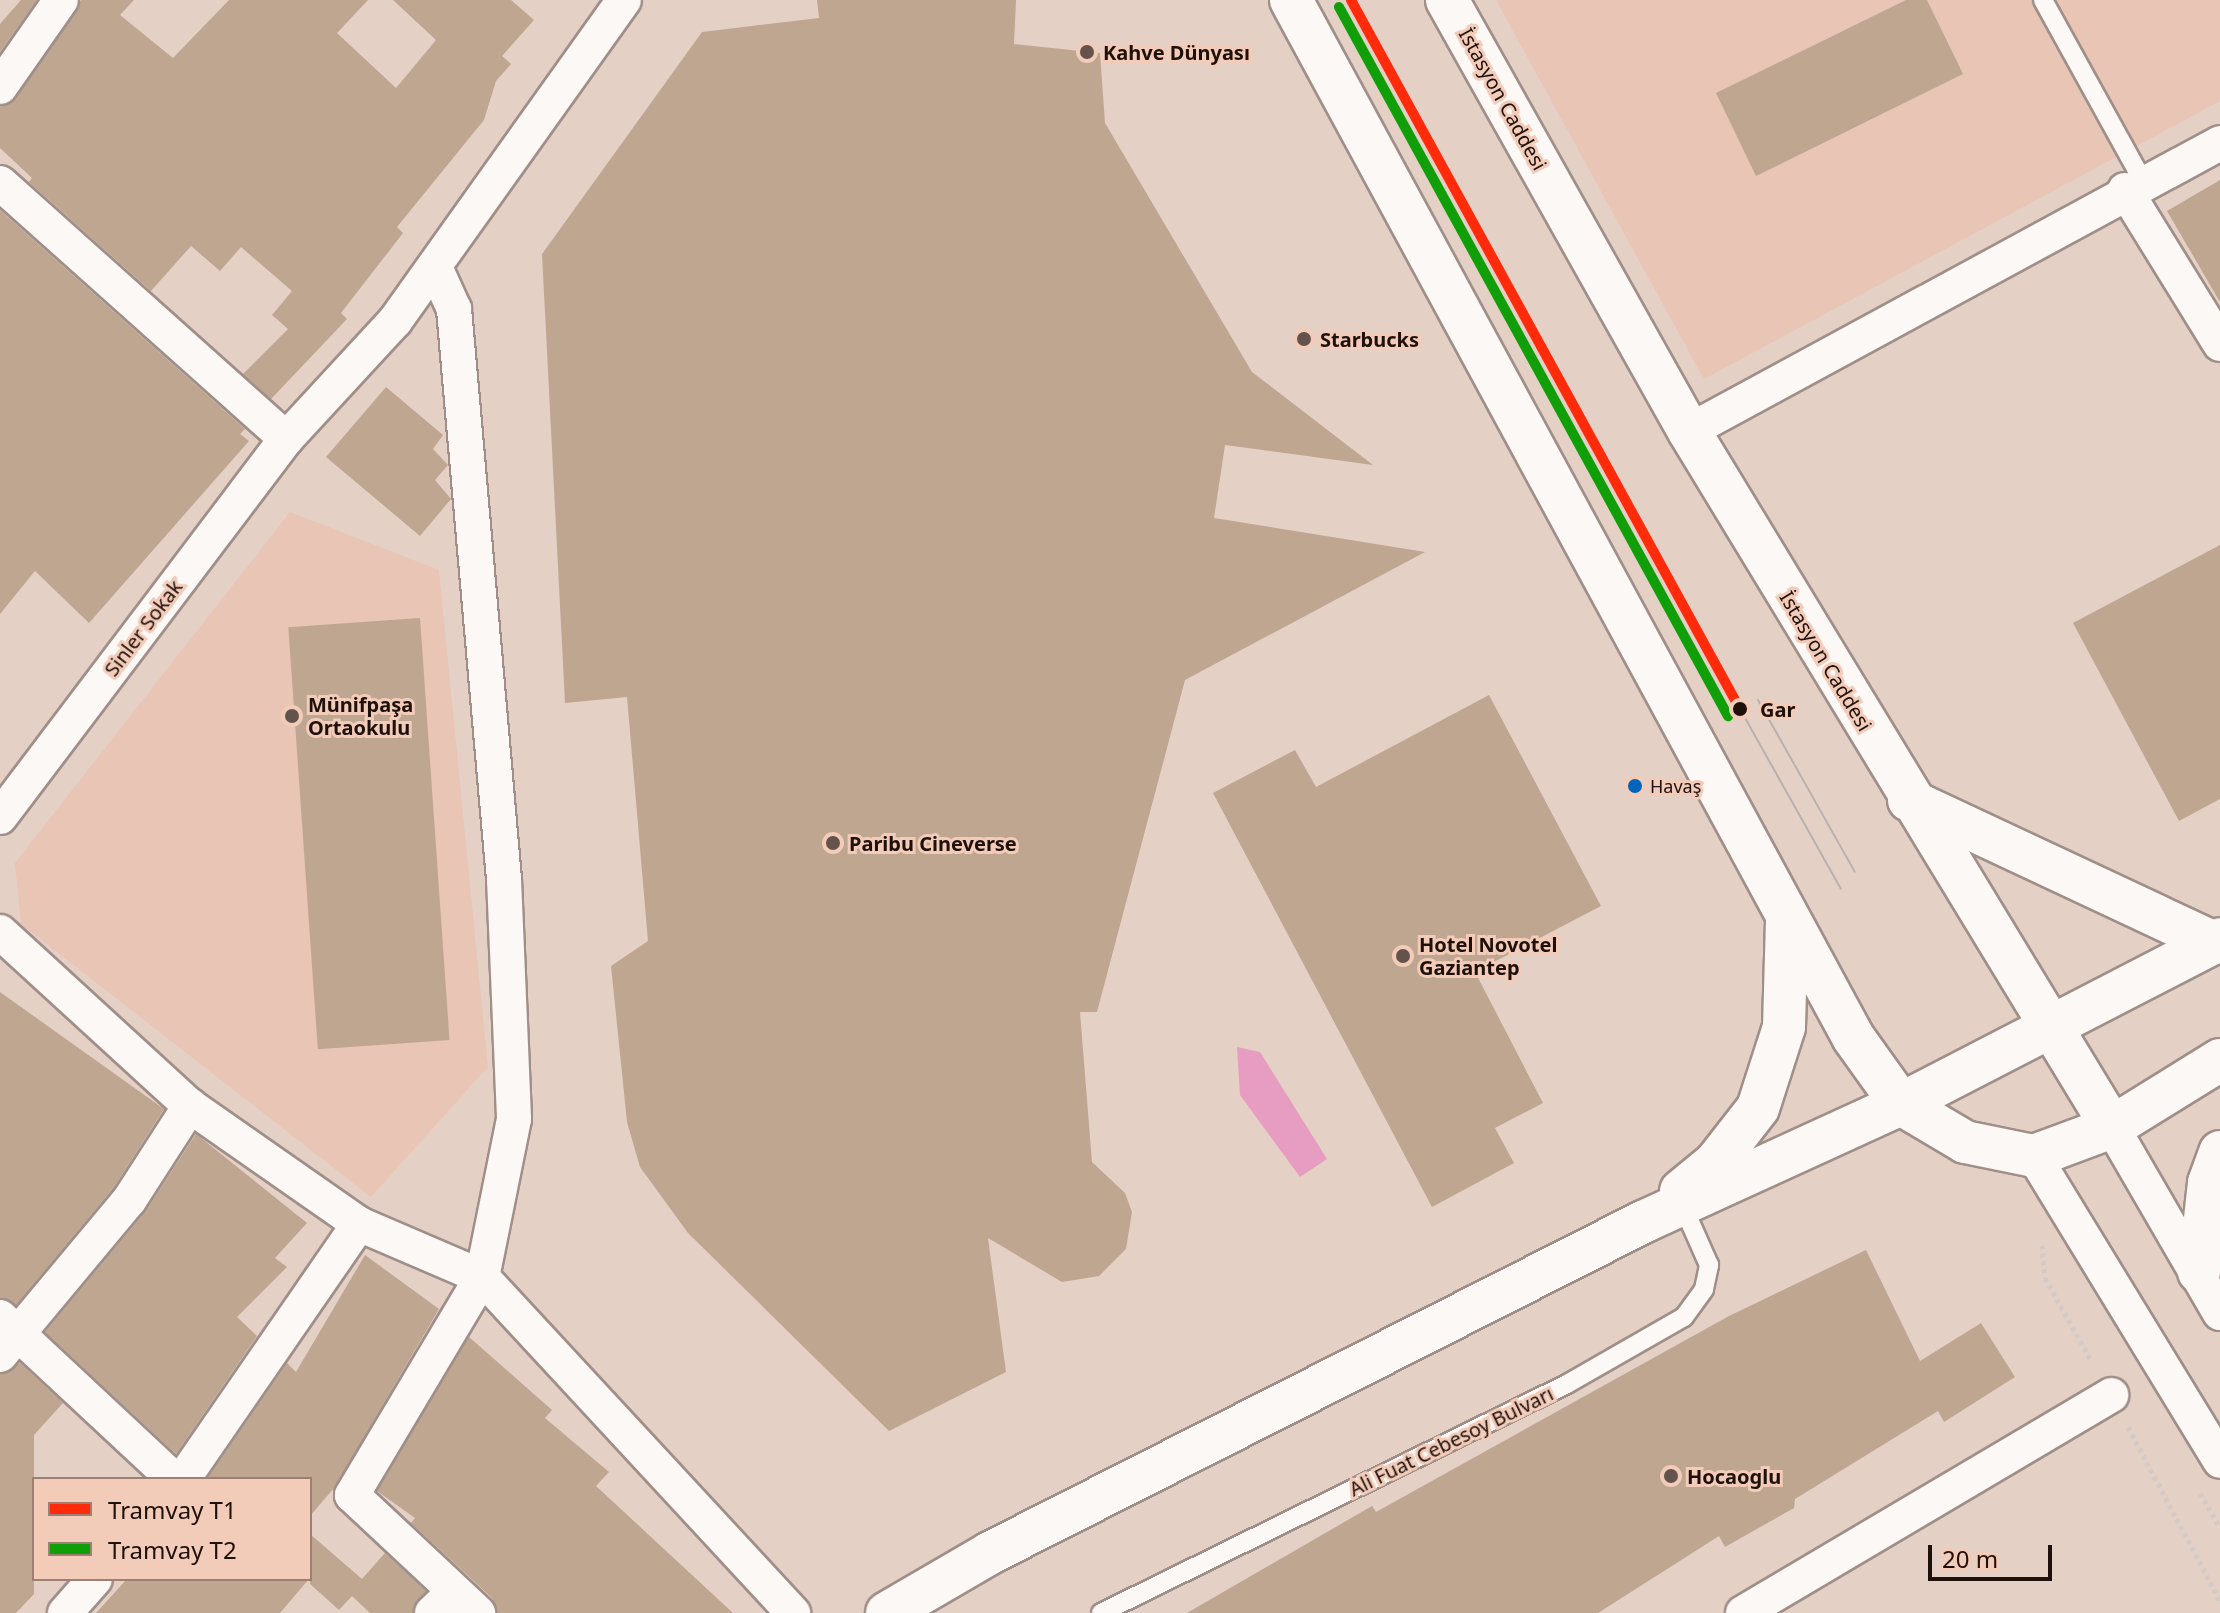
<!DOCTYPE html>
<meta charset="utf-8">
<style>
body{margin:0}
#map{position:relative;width:2220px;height:1613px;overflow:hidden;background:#e5d0c6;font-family:"Noto Sans",sans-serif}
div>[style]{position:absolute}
.built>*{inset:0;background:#e8c5b5}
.water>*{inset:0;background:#e79cc1}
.building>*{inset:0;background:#bea690;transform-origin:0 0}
.path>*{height:5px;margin-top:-2.5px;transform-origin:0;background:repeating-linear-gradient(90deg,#d1cac7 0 4px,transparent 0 8px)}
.roads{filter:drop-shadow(2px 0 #9f8f88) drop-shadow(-2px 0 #9f8f88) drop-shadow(0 2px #9f8f88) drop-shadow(0 -2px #9f8f88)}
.service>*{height:18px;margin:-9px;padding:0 9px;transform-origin:9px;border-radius:9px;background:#fbf8f6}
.minor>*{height:34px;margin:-17px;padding:0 17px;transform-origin:17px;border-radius:17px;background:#fbf8f6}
.tertiary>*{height:42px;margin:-21px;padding:0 21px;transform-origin:21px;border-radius:21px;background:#fbf8f6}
.tram>*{height:2px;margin:-1px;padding:0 1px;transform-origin:1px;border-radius:1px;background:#b7b1af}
.tram-1>*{height:10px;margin:-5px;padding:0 5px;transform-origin:5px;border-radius:5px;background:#ff2b0a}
.tram-2>*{height:10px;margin:-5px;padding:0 5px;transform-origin:5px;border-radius:5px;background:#119f09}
.dots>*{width:22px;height:22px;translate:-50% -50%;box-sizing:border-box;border:4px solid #f2cbb9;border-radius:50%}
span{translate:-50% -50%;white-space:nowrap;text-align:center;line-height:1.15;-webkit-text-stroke:6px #f2cbb9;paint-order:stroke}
.bus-label{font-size:18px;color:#1e100a}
.left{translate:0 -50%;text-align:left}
.poi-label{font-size:20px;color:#1e100a;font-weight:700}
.street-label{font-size:20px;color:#1e100a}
.stop-label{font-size:20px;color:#1e100a;font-weight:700}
.legend{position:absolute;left:32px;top:1477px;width:280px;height:104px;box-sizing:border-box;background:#f2cbb9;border:2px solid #9d8073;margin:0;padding:10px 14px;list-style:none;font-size:24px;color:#1e100a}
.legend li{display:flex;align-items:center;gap:16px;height:40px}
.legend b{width:40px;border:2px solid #9d8073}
.scale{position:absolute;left:1928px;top:1545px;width:124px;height:36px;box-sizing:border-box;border:4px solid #1e100a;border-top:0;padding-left:10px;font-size:24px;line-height:28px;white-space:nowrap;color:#1e100a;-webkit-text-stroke:6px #f2cbb9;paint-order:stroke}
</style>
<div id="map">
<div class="built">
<div style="clip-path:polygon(1496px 0,2220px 0,2220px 101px,1704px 379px)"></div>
<div style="clip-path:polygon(290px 512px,439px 570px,488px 1067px,371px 1197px,21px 924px,15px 863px)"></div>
</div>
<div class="water">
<div style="clip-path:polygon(1237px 1047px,1260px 1052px,1327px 1159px,1300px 1177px,1240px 1095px)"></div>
</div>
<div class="building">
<div style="clip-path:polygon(21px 0,37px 0,0 52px,0 24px)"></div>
<div style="clip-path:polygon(81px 0,134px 0,120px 15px,173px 58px,229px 0,368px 0,337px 33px,396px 88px,436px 40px,393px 0,511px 0,534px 20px,502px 56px,511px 64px,496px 81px,484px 120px,397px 227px,403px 233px,341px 313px,347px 319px,271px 399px,243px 374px,288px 329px,272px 315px,292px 291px,241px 247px,220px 271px,191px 246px,151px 291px,29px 182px,32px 178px,0 148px,0 107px,16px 98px)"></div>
<div style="clip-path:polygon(817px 0,1016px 0,1014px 44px,1100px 53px,1105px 123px,1252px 372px,1373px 465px,1225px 445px,1214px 518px,1425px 552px,1185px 680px,1097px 1012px,1080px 1012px,1092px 1162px,1125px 1193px,1132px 1212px,1126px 1249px,1099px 1276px,1062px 1282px,988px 1238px,1006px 1372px,889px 1431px,688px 1233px,640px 1167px,627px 1122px,611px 966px,648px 941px,627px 697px,565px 703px,542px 254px,702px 32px,819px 18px)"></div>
<div style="clip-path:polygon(1906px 0,1927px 0,1963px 74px,1756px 176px,1716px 93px)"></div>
<div style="clip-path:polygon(2220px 180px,2220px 302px,2167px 211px)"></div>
<div style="clip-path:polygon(0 210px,245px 429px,240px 434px,249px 441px,89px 623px,35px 571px,0 614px)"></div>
<div style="clip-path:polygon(386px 387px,443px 435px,433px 449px,448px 465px,435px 480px,451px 499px,420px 536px,326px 457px)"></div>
<div style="clip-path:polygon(2220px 545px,2220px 799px,2179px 821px,2073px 623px)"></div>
<div style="left:420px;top:618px;width:423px;height:132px;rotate:86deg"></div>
<div style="clip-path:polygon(1489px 695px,1601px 906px,1475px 972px,1543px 1103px,1495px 1128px,1514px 1163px,1432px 1207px,1213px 793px,1295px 750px,1316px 787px)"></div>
<div style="clip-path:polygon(0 992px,164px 1109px,114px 1187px,16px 1305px,0 1298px)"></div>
<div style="clip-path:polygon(196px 1134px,307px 1223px,275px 1258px,287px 1267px,237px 1317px,257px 1336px,176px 1454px,45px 1332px,145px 1212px)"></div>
<div style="clip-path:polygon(1866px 1250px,1920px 1361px,1981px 1323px,2015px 1377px,1944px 1422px,1938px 1411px,1795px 1499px,1794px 1508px,1725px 1547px,1719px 1536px,1598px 1613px,1187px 1613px,1372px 1506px,1376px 1512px,1729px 1316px)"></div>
<div style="clip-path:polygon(365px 1255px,439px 1309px,334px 1488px,310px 1516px,310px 1479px,207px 1479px,287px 1363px,296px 1372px)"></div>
<div style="clip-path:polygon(469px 1337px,552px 1410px,545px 1418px,609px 1472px,596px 1486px,733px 1613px,497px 1613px,492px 1598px,411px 1523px,415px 1518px,377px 1491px)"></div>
<div style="clip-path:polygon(20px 1363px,63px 1403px,34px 1435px,34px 1594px,16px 1613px,0 1613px,0 1374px)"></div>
<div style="clip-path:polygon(310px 1534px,362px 1579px,385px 1553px,426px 1591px,413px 1613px,370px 1613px,352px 1596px,339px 1610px,310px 1584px)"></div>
<div style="clip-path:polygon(127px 1579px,309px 1579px,280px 1613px,96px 1613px)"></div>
</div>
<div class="path">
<div style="left:2042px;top:1245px;width:33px;rotate:85deg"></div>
<div style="left:2045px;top:1278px;width:96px;rotate:60.8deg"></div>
<div style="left:2128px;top:1427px;width:197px;rotate:62.1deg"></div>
<div style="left:2200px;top:1493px;width:39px;rotate:60deg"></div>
</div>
<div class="roads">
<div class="service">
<div style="left:2043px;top:0;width:207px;rotate:61.1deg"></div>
<div style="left:1101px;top:1613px;width:519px;rotate:-26.17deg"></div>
<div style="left:1567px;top:1384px;width:135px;rotate:-29.8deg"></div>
<div style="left:1684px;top:1317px;width:34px;rotate:-54deg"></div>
<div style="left:1704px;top:1289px;width:25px;rotate:-78deg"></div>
<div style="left:1709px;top:1265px;width:67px;rotate:-113.9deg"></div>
</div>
<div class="minor">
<div style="left:0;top:87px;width:106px;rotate:-55deg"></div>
<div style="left:0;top:183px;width:384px;rotate:41.8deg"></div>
<div style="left:2125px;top:190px;width:181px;rotate:58.3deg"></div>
<div style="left:435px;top:267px;width:46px;rotate:65.7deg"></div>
<div style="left:454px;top:309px;width:572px;rotate:84.99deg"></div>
<div style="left:504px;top:879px;width:240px;rotate:87.6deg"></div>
<div style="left:514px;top:1119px;width:161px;rotate:101.4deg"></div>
<div style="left:482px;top:1277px;width:254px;rotate:120.8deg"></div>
<div style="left:352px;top:1495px;width:173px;rotate:43.1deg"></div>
<div style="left:1689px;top:431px;width:604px;rotate:-28.47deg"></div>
<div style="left:0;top:817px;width:474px;rotate:-52.9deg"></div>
<div style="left:286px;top:439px;width:161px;rotate:-47.3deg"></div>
<div style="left:395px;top:321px;width:394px;rotate:-54.5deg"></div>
<div style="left:0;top:932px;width:258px;rotate:42.5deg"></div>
<div style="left:190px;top:1106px;width:206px;rotate:34.9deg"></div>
<div style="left:359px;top:1224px;width:134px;rotate:23.3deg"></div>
<div style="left:482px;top:1277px;width:458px;rotate:47.2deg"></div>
<div style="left:2112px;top:1127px;width:215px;rotate:59.9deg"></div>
<div style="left:2034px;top:1156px;width:357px;rotate:58.6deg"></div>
<div style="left:0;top:1317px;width:238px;rotate:43deg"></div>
<div style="left:0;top:1355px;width:203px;rotate:-50.2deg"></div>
<div style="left:130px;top:1199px;width:111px;rotate:-57.2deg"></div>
<div style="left:183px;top:1479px;width:310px;rotate:-55.4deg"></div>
<div style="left:65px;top:1613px;width:45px;rotate:-48.6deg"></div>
<div style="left:432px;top:1613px;width:29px;rotate:-44deg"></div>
<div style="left:1743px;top:1613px;width:428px;rotate:-30.6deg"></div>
</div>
<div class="tertiary">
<div style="left:1291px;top:0;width:1179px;rotate:61.54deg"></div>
<div style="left:1853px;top:1037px;width:82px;rotate:54.4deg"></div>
<div style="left:1901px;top:1104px;width:74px;rotate:30.7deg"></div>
<div style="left:1965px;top:1142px;width:70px;rotate:11.5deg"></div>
<div style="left:2034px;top:1156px;width:83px;rotate:-20.4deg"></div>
<div style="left:2112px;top:1127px;width:127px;rotate:-31.8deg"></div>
<div style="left:1447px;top:0;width:494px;rotate:60.7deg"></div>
<div style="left:1689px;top:431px;width:814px;rotate:58.71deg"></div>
<div style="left:1909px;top:800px;width:337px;rotate:25.1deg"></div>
<div style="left:1681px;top:1191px;width:45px;rotate:-39.6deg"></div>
<div style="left:1716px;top:1162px;width:68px;rotate:-52.1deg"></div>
<div style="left:1758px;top:1108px;width:85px;rotate:-72.2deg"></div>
<div style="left:1784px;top:1027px;width:106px;rotate:-88.4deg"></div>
<div style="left:2199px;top:1272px;width:90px;rotate:-83.6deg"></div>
<div style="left:2209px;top:1183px;width:33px;rotate:-70deg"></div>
<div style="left:887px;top:1613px;width:119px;rotate:-30.2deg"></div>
<div style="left:990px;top:1553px;width:732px;rotate:-26.88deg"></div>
<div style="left:1643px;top:1222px;width:284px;rotate:-24.6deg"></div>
<div style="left:1901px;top:1104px;width:359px;rotate:-27.3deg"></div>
</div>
</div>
<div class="tram">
<div style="left:1758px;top:700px;width:197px;rotate:60.6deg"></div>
<div style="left:1740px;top:709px;width:206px;rotate:60.7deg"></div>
</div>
<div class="tram-1">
<div style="left:1351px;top:0;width:809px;rotate:61.25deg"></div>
</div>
<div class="tram-2">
<div style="left:1339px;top:7px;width:809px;rotate:61.25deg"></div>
</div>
<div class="dots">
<div style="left:1087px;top:52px;background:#64534c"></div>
<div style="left:1304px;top:339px;background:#64534c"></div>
<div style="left:1740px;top:709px;background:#1e100a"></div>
<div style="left:292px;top:716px;background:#64534c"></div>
<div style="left:1635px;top:786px;background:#0065bd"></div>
<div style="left:833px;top:843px;background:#64534c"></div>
<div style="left:1403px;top:956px;background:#64534c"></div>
<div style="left:1671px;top:1476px;background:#64534c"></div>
</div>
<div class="bus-label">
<span class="left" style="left:1650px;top:786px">Havaş</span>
</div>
<div class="poi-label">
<span class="left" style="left:1103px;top:52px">Kahve Dünyası</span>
<span class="left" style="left:1320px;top:339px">Starbucks</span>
<span class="left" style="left:308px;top:716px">Münifpaşa<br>Ortaokulu</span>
<span class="left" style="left:849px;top:843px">Paribu Cineverse</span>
<span class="left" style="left:1419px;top:956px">Hotel Novotel<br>Gaziantep</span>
<span class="left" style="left:1687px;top:1476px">Hocaoglu</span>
</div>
<div class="street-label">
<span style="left:1503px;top:99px;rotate:61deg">İstasyon Caddesi</span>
<span style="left:143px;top:628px;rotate:-53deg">Sinler Sokak</span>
<span style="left:1826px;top:661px;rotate:59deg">İstasyon Caddesi</span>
<span style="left:1451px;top:1441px;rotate:-26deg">Ali Fuat Cebesoy Bulvarı</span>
</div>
<div class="stop-label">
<span class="left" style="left:1760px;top:709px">Gar</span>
</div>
<ul class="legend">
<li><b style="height:10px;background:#ff2b0a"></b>Tramvay T1</li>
<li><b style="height:10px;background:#119f09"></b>Tramvay T2</li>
</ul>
<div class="scale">20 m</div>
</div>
